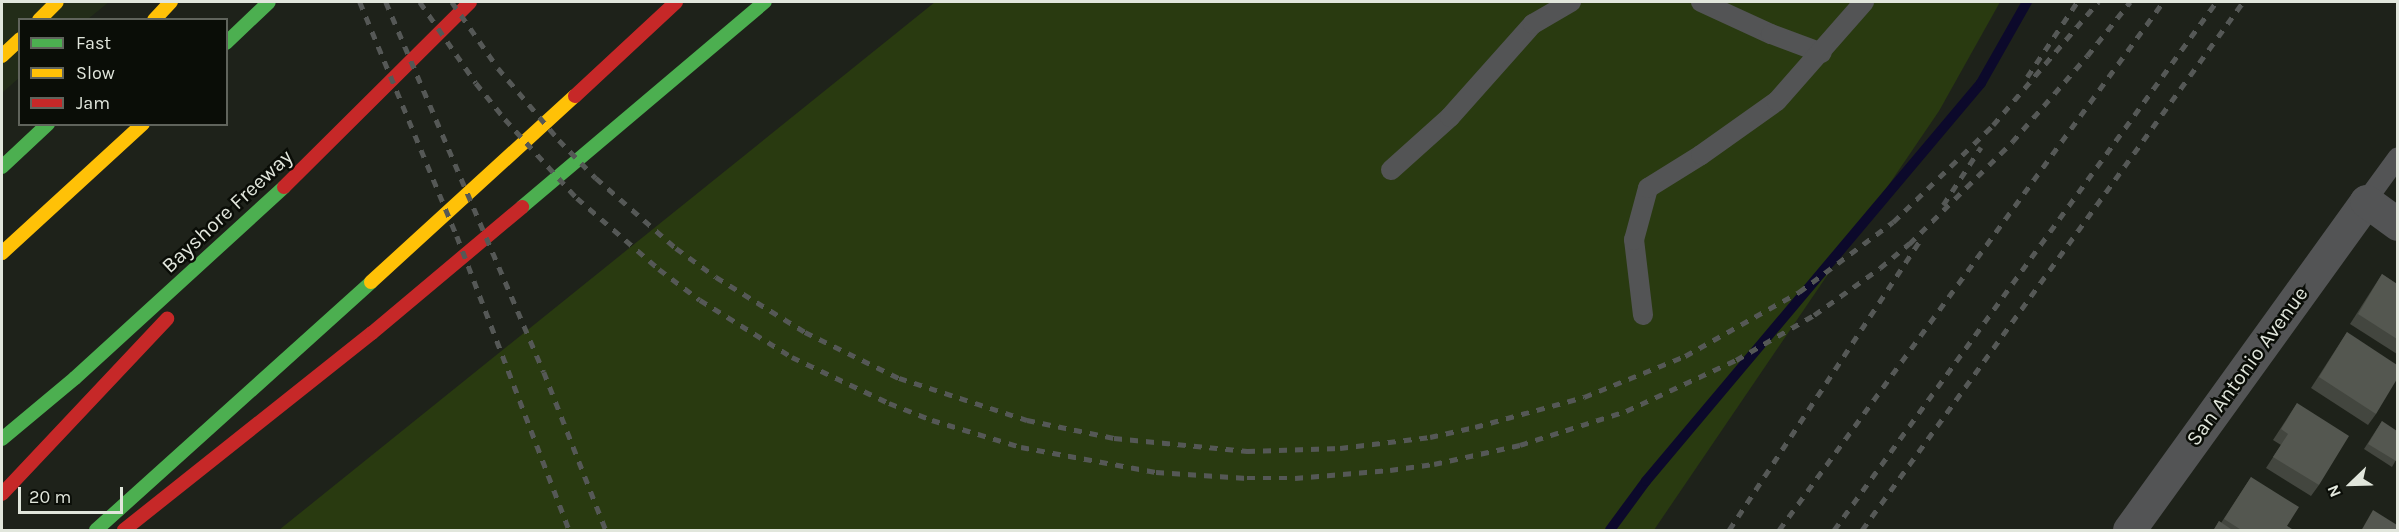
<!DOCTYPE html>
<style>
body{margin:0}
#map{position:relative;width:2399px;height:532px;overflow:hidden;background:#1e221a;font-family:Karla,sans-serif}
div>[style]{position:absolute}
.built>*{inset:0;background:#222c18}
.green>*{inset:0;background:#293a10}
.stream>*{height:10px;margin:-5px;padding:0 5px;transform-origin:5px;border-radius:5px;background:#0c092b}
.lane>*{height:20px;margin:-10px;padding:0 10px;transform-origin:10px;border-radius:10px;background:#535455}
.street>*{height:33px;margin:-16.5px;padding:0 16.5px;transform-origin:16.5px;border-radius:16.5px;background:#535455}
.fast>*{height:14px;margin:-7px;padding:0 7px;transform-origin:7px;border-radius:7px;background:#4caf50}
.slow>*{height:14px;margin:-7px;padding:0 7px;transform-origin:7px;border-radius:7px;background:#ffc107}
.jam>*{height:14px;margin:-7px;padding:0 7px;transform-origin:7px;border-radius:7px;background:#c62828}
.rail>*{height:4.5px;margin-top:-2.25px;transform-origin:0;background:repeating-linear-gradient(90deg,#555856 0 8px,transparent 0 16px)}
.wall>*{inset:0;background:#43463f}
.building>*{inset:0;background:#545750}
span{translate:-50% -50%;white-space:nowrap;text-align:center;line-height:1.15;-webkit-text-stroke:5px #0a0d07;paint-order:stroke}
.street-label{font-size:21px;color:#e1e6dc}
.frame{position:absolute;inset:0;border:3px solid #e1e6dc;pointer-events:none}
.legend{position:absolute;left:18px;top:18px;width:210px;height:108px;box-sizing:border-box;background:#0a0d07;border:2px solid #60645c;margin:0;padding:8px 10px;list-style:none;font-size:18px;color:#e1e6dc}
.legend li{display:flex;align-items:center;gap:12px;height:30px}
.legend b{width:30px;border:2px solid #60645c}
.north{position:absolute;left:2321px;top:454px;width:60px;height:60px;-webkit-text-stroke:4px #0a0d07;paint-order:stroke;rotate:247deg;font-size:16px;font-weight:700;line-height:24px;text-align:center;color:#e1e6dc}
.north::after{content:'';display:block;margin:auto;width:21px;height:27px;background:#e1e6dc;clip-path:polygon(50% 0,100% 100%,50% 72%,0 100%)}
.scale{position:absolute;left:18px;top:487px;width:105px;height:27px;box-sizing:border-box;border:3px solid #e1e6dc;border-top:0;padding-left:8px;font-size:18px;line-height:21px;white-space:nowrap;color:#e1e6dc;-webkit-text-stroke:4px #0a0d07;paint-order:stroke}
</style>
<div id="map">
<div class="built">
<div style="clip-path:polygon(2px 2px,109px 2px,88px 19px,20px 20px,19px 78px,2px 93px)"></div>
</div>
<div class="green">
<div style="clip-path:polygon(935px 2px,2000px 2px,1939px 111px,1654px 530px,279px 530px)"></div>
</div>
<div class="stream">
<div style="left:1610px;top:530px;width:61px;rotate:-53.7deg"></div>
<div style="left:1646px;top:481px;width:520px;rotate:-49.91deg"></div>
<div style="left:1981px;top:83px;width:93px;rotate:-60.4deg"></div>
</div>
<div class="lane">
<div style="left:1701px;top:2px;width:77px;rotate:24.6deg"></div>
<div style="left:1771px;top:34px;width:54px;rotate:20.4deg"></div>
<div style="left:1391px;top:170px;width:79px;rotate:-41.9deg"></div>
<div style="left:1450px;top:117px;width:125px;rotate:-48.3deg"></div>
<div style="left:1533px;top:24px;width:44px;rotate:-30.1deg"></div>
<div style="left:2366px;top:201px;width:54px;rotate:-54deg"></div>
<div style="left:1643px;top:315px;width:76px;rotate:-96.8deg"></div>
<div style="left:1634px;top:240px;width:54px;rotate:-74.9deg"></div>
<div style="left:1648px;top:188px;width:62px;rotate:-31.9deg"></div>
<div style="left:1701px;top:155px;width:93px;rotate:-35.4deg"></div>
<div style="left:1777px;top:101px;width:132px;rotate:-48.7deg"></div>
</div>
<div class="street">
<div style="left:2129px;top:530px;width:405px;rotate:-54.2deg"></div>
<div style="left:2366px;top:201px;width:39px;rotate:36deg"></div>
</div>
<div class="fast">
<div style="left:226px;top:43px;width:59px;rotate:-43.6deg"></div>
<div style="left:2px;top:167px;width:63px;rotate:-43.1deg"></div>
<div style="left:522px;top:207px;width:318px;rotate:-40.2deg"></div>
<div style="left:2px;top:439px;width:95px;rotate:-39.9deg"></div>
<div style="left:75px;top:378px;width:283px;rotate:-42.4deg"></div>
<div style="left:96px;top:530px;width:370px;rotate:-42deg"></div>
</div>
<div class="slow">
<div style="left:39px;top:20px;width:25px;rotate:-45deg"></div>
<div style="left:154px;top:20px;width:25px;rotate:-47deg"></div>
<div style="left:2px;top:56px;width:25px;rotate:-43deg"></div>
<div style="left:2px;top:253px;width:191px;rotate:-42.5deg"></div>
<div style="left:371px;top:282px;width:276px;rotate:-42.4deg"></div>
</div>
<div class="jam">
<div style="left:575px;top:96px;width:138px;rotate:-42.9deg"></div>
<div style="left:284px;top:187px;width:262px;rotate:-44.8deg"></div>
<div style="left:2px;top:494px;width:241px;rotate:-46.7deg"></div>
<div style="left:124px;top:530px;width:317px;rotate:-38.5deg"></div>
<div style="left:372px;top:333px;width:196px;rotate:-40deg"></div>
</div>
<div class="rail">
<div style="left:360px;top:2px;width:253px;rotate:67.5deg"></div>
<div style="left:457px;top:236px;width:315px;rotate:69.1deg"></div>
<div style="left:386px;top:2px;width:402px;rotate:66.9deg"></div>
<div style="left:544px;top:372px;width:170px;rotate:68.6deg"></div>
<div style="left:420px;top:2px;width:98px;rotate:55.3deg"></div>
<div style="left:476px;top:83px;width:46px;rotate:51.1deg"></div>
<div style="left:505px;top:119px;width:107px;rotate:47.7deg"></div>
<div style="left:577px;top:198px;width:108px;rotate:40.9deg"></div>
<div style="left:659px;top:269px;width:51px;rotate:37.1deg"></div>
<div style="left:700px;top:300px;width:108px;rotate:31.8deg"></div>
<div style="left:792px;top:357px;width:107px;rotate:25.4deg"></div>
<div style="left:889px;top:403px;width:46px;rotate:21.6deg"></div>
<div style="left:932px;top:420px;width:93px;rotate:16.9deg"></div>
<div style="left:1021px;top:447px;width:137px;rotate:10.5deg"></div>
<div style="left:1156px;top:472px;width:91px;rotate:3.8deg"></div>
<div style="left:1247px;top:478px;width:48px"></div>
<div style="left:1295px;top:478px;width:95px;rotate:-4.8deg"></div>
<div style="left:1390px;top:470px;width:44px;rotate:-7.8deg"></div>
<div style="left:1434px;top:464px;width:88px;rotate:-12.5deg"></div>
<div style="left:1520px;top:445px;width:111px;rotate:-17.8deg"></div>
<div style="left:1626px;top:411px;width:121px;rotate:-24.9deg"></div>
<div style="left:1736px;top:360px;width:90px;rotate:-30deg"></div>
<div style="left:1814px;top:315px;width:81px;rotate:-35.5deg"></div>
<div style="left:1880px;top:268px;width:38px;rotate:-40deg"></div>
<div style="left:1909px;top:244px;width:145px;rotate:-44.7deg"></div>
<div style="left:2012px;top:142px;width:114px;rotate:-48.9deg"></div>
<div style="left:2087px;top:56px;width:69px;rotate:-51.5deg"></div>
<div style="left:452px;top:2px;width:80px;rotate:55.1deg"></div>
<div style="left:498px;top:68px;width:94px;rotate:49.7deg"></div>
<div style="left:559px;top:140px;width:53px;rotate:45.8deg"></div>
<div style="left:596px;top:178px;width:106px;rotate:41.2deg"></div>
<div style="left:676px;top:248px;width:49px;rotate:35.9deg"></div>
<div style="left:716px;top:277px;width:105px;rotate:31.7deg"></div>
<div style="left:805px;top:332px;width:105px;rotate:26.1deg"></div>
<div style="left:899px;top:378px;width:135px;rotate:18.2deg"></div>
<div style="left:1027px;top:420px;width:89px;rotate:11.7deg"></div>
<div style="left:1114px;top:438px;width:134px;rotate:5.6deg"></div>
<div style="left:1247px;top:451px;width:93px;rotate:-1.8deg"></div>
<div style="left:1340px;top:448px;width:91px;rotate:-7deg"></div>
<div style="left:1430px;top:437px;width:46px;rotate:-12.5deg"></div>
<div style="left:1475px;top:427px;width:113px;rotate:-15.4deg"></div>
<div style="left:1584px;top:397px;width:109px;rotate:-22.1deg"></div>
<div style="left:1685px;top:356px;width:131px;rotate:-29.3deg"></div>
<div style="left:1799px;top:292px;width:117px;rotate:-36.7deg"></div>
<div style="left:1893px;top:222px;width:139px;rotate:-44.1deg"></div>
<div style="left:1993px;top:125px;width:162px;rotate:-49.5deg"></div>
<div style="left:2027px;top:77px;width:90px;rotate:-56.3deg"></div>
<div style="left:1943px;top:205px;width:69px;rotate:-56.8deg"></div>
<div style="left:1729px;top:530px;width:347px;rotate:-56.6deg"></div>
<div style="left:1779px;top:530px;width:653px;rotate:-53.97deg"></div>
<div style="left:1834px;top:530px;width:652px;rotate:-54.11deg"></div>
<div style="left:1862px;top:530px;width:651px;rotate:-54.19deg"></div>
</div>
<div class="wall">
<div style="clip-path:polygon(2382px 274px,2397px 284px,2397px 354px,2350px 324px)"></div>
<div style="clip-path:polygon(2347px 332px,2376px 414px,2368px 425px,2311px 388px)"></div>
<div style="clip-path:polygon(2297px 403px,2319px 485px,2311px 496px,2266px 468px,2281px 445px,2273px 440px)"></div>
<div style="clip-path:polygon(2382px 421px,2397px 458px,2392px 467px,2364px 449px)"></div>
<div style="clip-path:polygon(2251px 477px,2287px 526px,2295px 531px,2213px 531px,2219px 521px,2221px 523px)"></div>
</div>
<div class="building">
<div style="clip-path:polygon(2382px 274px,2397px 284px,2397px 339px,2358px 314px)"></div>
<div style="clip-path:polygon(2347px 332px,2397px 365px,2397px 379px,2376px 414px,2319px 377px)"></div>
<div style="clip-path:polygon(2297px 403px,2349px 436px,2319px 485px,2273px 457px,2288px 434px,2281px 429px)"></div>
<div style="clip-path:polygon(2382px 421px,2397px 431px,2397px 458px,2396px 461px,2368px 444px)"></div>
<div style="clip-path:polygon(2251px 477px,2299px 507px,2287px 526px,2295px 531px,2243px 531px,2224px 519px)"></div>
<div style="clip-path:polygon(2373px 510px,2397px 525px,2397px 531px,2361px 531px)"></div>
<div style="clip-path:polygon(2219px 521px,2234px 531px,2213px 531px)"></div>
</div>
<div class="street-label">
<span style="left:227px;top:211px;rotate:-43deg">Bayshore Freeway</span>
<span style="left:2247px;top:366px;rotate:-54deg">San Antonio Avenue</span>
</div>
<div class="frame"></div>
<ul class="legend">
<li><b style="height:8px;background:#4caf50"></b>Fast</li>
<li><b style="height:8px;background:#ffc107"></b>Slow</li>
<li><b style="height:8px;background:#c62828"></b>Jam</li>
</ul>
<div class="north">N</div>
<div class="scale">20 m</div>
</div>
